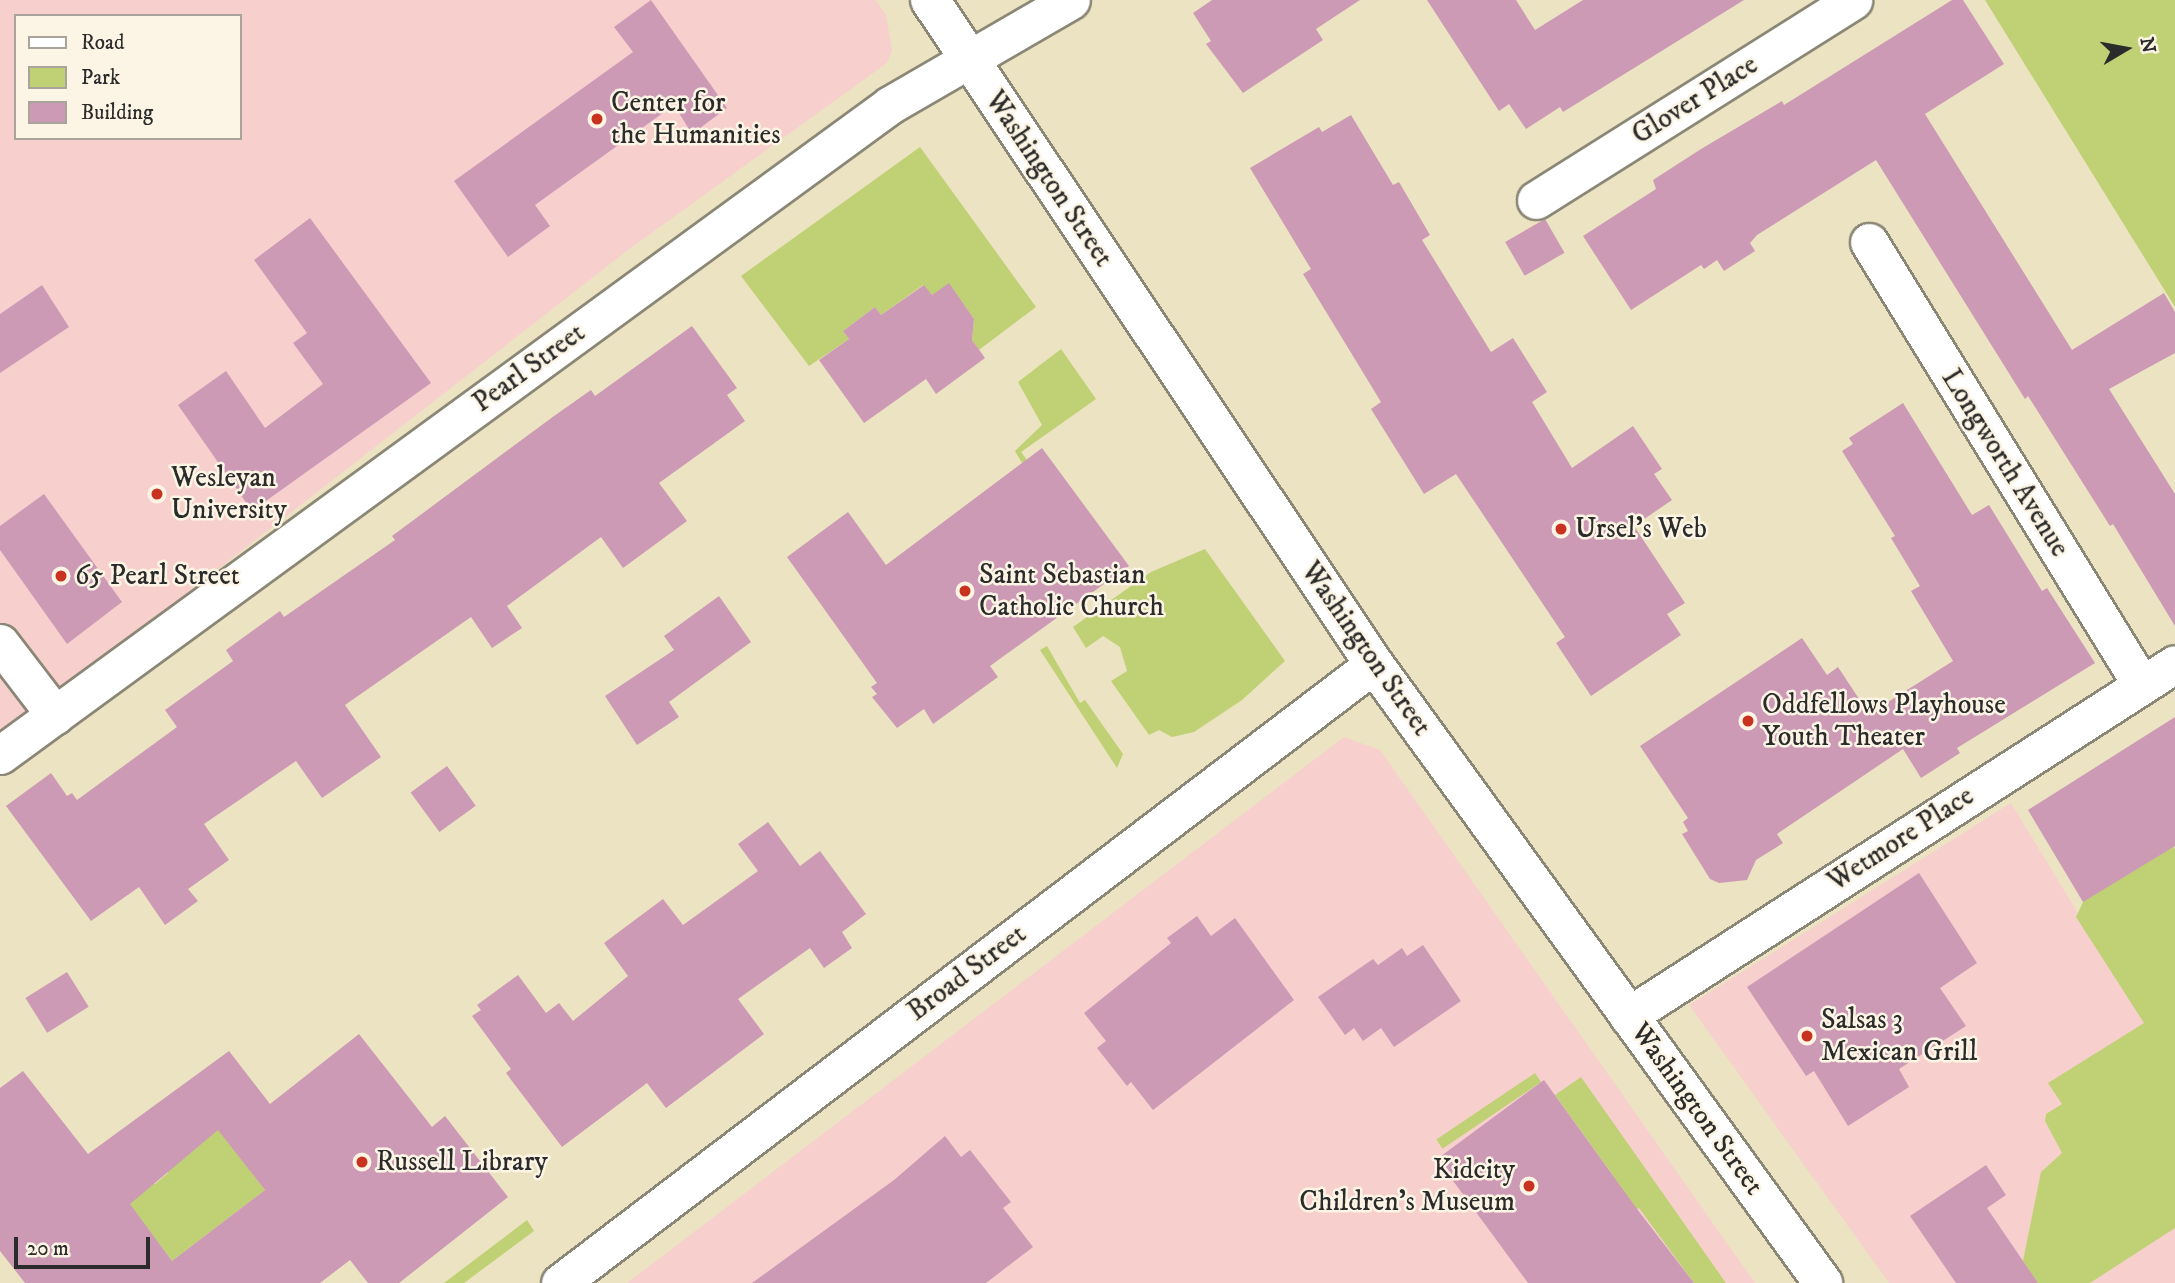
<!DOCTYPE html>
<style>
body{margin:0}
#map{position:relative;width:2175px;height:1283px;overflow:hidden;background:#ebe3c1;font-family:"IM FELL DW Pica",serif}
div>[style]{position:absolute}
.built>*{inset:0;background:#f7d0cd}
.green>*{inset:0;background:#bfd174;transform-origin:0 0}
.building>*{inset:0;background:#cd9ab6;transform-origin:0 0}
.roads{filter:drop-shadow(2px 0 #8b8776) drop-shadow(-2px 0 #8b8776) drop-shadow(0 2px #8b8776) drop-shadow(0 -2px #8b8776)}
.street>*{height:37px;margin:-18.5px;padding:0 18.5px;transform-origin:18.5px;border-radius:18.5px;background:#fff}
.highway>*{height:38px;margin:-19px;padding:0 19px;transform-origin:19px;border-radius:19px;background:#fff}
.dots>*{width:19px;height:19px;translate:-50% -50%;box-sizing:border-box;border:4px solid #fcf5e5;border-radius:50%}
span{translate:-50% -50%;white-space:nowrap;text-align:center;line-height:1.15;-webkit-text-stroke:5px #fcf5e5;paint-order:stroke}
.street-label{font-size:28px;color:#2b2b2b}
.poi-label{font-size:28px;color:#2b2b2b}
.left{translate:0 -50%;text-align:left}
.right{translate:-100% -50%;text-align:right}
.legend{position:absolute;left:14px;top:14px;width:228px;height:126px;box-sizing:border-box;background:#fcf5e5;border:2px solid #a8a49b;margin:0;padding:9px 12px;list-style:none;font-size:21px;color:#2b2b2b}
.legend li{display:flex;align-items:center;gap:14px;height:35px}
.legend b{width:35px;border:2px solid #a8a49b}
.north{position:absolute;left:2091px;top:14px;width:70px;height:70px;-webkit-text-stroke:5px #fcf5e5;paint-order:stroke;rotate:80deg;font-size:19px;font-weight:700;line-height:28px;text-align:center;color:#2b2b2b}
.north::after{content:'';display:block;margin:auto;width:24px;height:32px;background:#2b2b2b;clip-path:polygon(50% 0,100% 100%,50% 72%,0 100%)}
.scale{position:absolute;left:14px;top:1237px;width:136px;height:32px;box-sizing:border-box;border:4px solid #2b2b2b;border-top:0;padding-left:9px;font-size:21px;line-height:24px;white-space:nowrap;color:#2b2b2b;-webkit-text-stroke:5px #fcf5e5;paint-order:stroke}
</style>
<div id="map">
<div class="built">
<div style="clip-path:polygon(evenodd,0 0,876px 0,886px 15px,892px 50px,887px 63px,628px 250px,0 739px,0 0,16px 16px,240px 16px,240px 138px,16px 138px,16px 16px)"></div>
<div style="clip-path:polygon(1344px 737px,1380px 750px,1755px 1283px,627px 1283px)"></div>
<div style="clip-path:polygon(2011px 803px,2144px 1022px,2175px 1017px,2175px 1283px,1889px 1283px,1689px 1005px)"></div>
</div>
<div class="green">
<div style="clip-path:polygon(1985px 0,2175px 0,2175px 307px)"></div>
<div style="clip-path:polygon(920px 147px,1036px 307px,979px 350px,972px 340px,974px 319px,949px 284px,932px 295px,923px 285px,881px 315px,875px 307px,843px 331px,849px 339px,809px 366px,741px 276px)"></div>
<div style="clip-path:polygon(1061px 349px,1096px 399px,1021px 452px,1027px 460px,1022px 463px,1015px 451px,1042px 425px,1018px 382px)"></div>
<div style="clip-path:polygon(1205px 549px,1285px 661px,1242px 700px,1194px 732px,1172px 737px,1159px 730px,1149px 735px,1111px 681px,1127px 671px,1120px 647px,1103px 636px,1086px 648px,1073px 627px,1151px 572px)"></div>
<div style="clip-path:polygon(1047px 646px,1080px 703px,1085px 700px,1123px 754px,1117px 768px,1040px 650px)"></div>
<div style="clip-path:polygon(2136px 790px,2175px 849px,2175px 1228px,2090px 1283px,2026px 1283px,2034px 1278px,2023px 1261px,2041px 1172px,2062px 1153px,2045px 1121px,2046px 1114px,2062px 1104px,2048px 1083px,2144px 1023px,2076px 917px)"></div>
<div style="left:1535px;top:1073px;width:11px;height:119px;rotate:56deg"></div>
<div style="clip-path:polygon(1581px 1077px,1726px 1283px,1694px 1283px,1639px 1208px,1612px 1228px,1614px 1177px,1555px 1095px)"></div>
<div style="clip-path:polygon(214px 1123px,265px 1190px,172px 1261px,124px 1197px,145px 1181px,155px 1184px,168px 1173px,169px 1167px)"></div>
<div style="clip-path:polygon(527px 1220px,534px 1231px,464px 1283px,444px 1283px)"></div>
</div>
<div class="building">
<div style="clip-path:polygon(651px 0,727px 108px,692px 134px,674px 105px,535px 205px,550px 226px,508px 257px,454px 181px,633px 52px,614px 27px)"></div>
<div style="clip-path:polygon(1212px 0,1360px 0,1316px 29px,1323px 40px,1243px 93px,1206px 44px,1211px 41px,1193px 13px)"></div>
<div style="clip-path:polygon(1427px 0,1516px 0,1535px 30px,1583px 0,1744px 0,1563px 112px,1560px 107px,1526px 129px,1509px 104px,1499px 111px)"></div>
<div style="clip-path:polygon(1952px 0,1963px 0,2004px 64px,1925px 114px,2072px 350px,2164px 293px,2175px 312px,2175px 353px,2109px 389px,2175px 494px,2175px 626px,2113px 524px,2110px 526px,2028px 396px,2025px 399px,1876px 160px,1757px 235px,1750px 243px,1755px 251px,1724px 271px,1717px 260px,1704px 269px,1701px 265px,1631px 310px,1583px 236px,1656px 189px,1653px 180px,1701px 149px,1782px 101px,1784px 105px)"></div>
<div style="clip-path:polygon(1351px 115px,1393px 185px,1399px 182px,1430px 235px,1422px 240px,1491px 352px,1513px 338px,1547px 392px,1532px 402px,1572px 468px,1633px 426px,1662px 469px,1654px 474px,1672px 500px,1634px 526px,1685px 603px,1667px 614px,1681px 635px,1591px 696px,1556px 643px,1565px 637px,1456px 474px,1424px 494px,1371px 409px,1381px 402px,1303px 274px,1311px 269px,1250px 168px,1319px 127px,1322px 132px)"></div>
<div style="clip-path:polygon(310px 218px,431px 383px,252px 511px,178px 405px,226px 371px,265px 428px,323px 384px,293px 343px,307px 333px,254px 260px)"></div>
<div style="left:1545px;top:219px;width:39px;height:46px;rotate:60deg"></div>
<div style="clip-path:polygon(949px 283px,974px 319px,972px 340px,985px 358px,936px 394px,926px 379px,864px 423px,819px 360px,849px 339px,843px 331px,875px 307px,881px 315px,924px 285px,932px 295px)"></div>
<div style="clip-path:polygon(42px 285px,69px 327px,0 373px,0 314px)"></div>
<div style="clip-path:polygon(692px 326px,737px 388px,727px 395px,745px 421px,659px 483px,687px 521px,623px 568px,601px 537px,507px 606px,522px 628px,492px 648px,471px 617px,345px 705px,381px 757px,322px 798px,296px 761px,204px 824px,229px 860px,188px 889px,198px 901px,165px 925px,139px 887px,91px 921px,6px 806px,51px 773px,67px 796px,72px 793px,77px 800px,177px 727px,165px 710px,233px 661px,226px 650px,280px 611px,284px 617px,395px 540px,392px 536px,554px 416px,591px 390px,595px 396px)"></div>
<div style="clip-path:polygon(1903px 403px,1972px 515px,1989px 505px,2042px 591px,2047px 588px,2095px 663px,1957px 748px,1960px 753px,1921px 778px,1903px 749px,1777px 834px,1783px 843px,1756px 860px,1747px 880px,1719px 883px,1710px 879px,1682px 834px,1688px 831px,1683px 822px,1688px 818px,1640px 746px,1802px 638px,1827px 675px,1838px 667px,1869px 714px,1953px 661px,1911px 591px,1920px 586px,1891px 538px,1895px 536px,1842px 451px,1853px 444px,1849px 438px)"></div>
<div style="clip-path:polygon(1042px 448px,1129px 566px,990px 666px,998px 677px,933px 724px,924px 709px,897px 728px,872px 697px,877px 694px,871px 687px,877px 683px,787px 557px,848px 512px,886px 565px)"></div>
<div style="clip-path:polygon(44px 494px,122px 602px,67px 644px,0 550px,0 526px)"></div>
<div style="clip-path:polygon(719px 596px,751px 642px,669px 702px,679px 717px,637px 745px,605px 696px,674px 650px,664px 636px)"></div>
<div style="clip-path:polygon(2175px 717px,2175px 846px,2083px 902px,2028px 810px)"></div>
<div style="left:447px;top:766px;width:49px;height:45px;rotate:54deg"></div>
<div style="clip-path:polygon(768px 822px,800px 866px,820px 851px,866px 914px,842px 932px,852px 948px,824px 968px,810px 948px,738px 999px,764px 1034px,666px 1108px,647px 1083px,562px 1147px,506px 1073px,511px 1069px,472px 1016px,481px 1010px,477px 1005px,518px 975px,546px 1013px,559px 1003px,573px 1021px,628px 976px,604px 943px,663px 899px,683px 925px,758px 871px,738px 844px)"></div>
<div style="clip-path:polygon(1919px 873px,1977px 963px,1940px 988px,1966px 1026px,1899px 1069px,1909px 1087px,1848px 1126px,1814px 1071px,1806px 1076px,1747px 987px)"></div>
<div style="clip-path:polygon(1197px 916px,1211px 936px,1235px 918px,1294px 1000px,1153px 1110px,1131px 1082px,1127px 1086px,1097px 1048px,1106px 1041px,1084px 1013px,1171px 943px,1167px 938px)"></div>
<div style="clip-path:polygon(1423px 945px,1461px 1001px,1394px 1047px,1381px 1028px,1363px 1041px,1354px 1028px,1345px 1035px,1318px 997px,1373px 959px,1378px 965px,1402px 948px,1407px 956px)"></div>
<div style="left:67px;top:972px;width:41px;height:49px;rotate:58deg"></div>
<div style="clip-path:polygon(evenodd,359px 1034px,432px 1127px,445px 1116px,508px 1197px,399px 1283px,368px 1283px,350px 1260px,320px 1283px,25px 1283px,0 1251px,0 1088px,23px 1071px,88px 1154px,229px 1051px,270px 1104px,359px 1034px,218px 1130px,265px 1190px,172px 1261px,130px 1204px,218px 1130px)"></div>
<div style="clip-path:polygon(1544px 1080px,1637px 1209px,1694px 1283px,1528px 1283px,1437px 1159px)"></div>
<div style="clip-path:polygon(945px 1136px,961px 1157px,970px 1150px,1011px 1202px,1003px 1208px,1033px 1247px,986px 1283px,752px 1283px,894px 1180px)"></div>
<div style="clip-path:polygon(1986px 1165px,2006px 1195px,1987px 1208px,2038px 1283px,1956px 1283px,1910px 1216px)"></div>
</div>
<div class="roads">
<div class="street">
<div style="left:1536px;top:200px;width:375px;rotate:-32.2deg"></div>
<div style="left:1869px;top:242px;width:519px;rotate:58.39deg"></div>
<div style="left:0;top:643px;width:91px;rotate:52.6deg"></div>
<div style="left:0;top:755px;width:1102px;rotate:-36.14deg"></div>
<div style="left:890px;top:105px;width:209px;rotate:-30.1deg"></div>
<div style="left:1628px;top:1016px;width:650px;rotate:-32.76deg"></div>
<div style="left:560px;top:1283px;width:1023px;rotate:-37.25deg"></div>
</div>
<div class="highway">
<div style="left:930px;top:0;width:799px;rotate:56.23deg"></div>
<div style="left:1374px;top:664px;width:765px;rotate:54.04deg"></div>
</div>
</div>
<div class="dots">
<div style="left:597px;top:119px;background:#c8321e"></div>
<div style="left:157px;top:494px;background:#c8321e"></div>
<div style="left:1561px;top:529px;background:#c8321e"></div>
<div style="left:61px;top:576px;background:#c8321e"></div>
<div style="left:965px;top:591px;background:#c8321e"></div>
<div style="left:1748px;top:721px;background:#c8321e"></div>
<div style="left:1807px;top:1036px;background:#c8321e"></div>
<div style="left:362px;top:1162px;background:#c8321e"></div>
<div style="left:1529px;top:1186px;background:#c8321e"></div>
</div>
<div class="street-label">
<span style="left:1695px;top:100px;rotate:-32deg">Glover Place</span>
<span style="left:1049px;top:179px;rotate:56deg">Washington Street</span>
<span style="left:529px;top:368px;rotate:-36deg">Pearl Street</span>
<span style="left:2005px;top:463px;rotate:58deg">Longworth Avenue</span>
<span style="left:1366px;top:649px;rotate:55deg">Washington Street</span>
<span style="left:1901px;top:839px;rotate:-33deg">Wetmore Place</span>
<span style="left:967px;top:973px;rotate:-37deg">Broad Street</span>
<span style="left:1697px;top:1109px;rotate:54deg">Washington Street</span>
</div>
<div class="poi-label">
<span class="left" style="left:611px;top:119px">Center for<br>the Humanities</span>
<span class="left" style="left:171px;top:494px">Wesleyan<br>University</span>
<span class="left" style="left:1575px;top:529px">Ursel's Web</span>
<span class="left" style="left:979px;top:591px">Saint Sebastian<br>Catholic Church</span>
<span class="left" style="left:75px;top:576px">65 Pearl Street</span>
<span class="left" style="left:1762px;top:721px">Oddfellows Playhouse<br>Youth Theater</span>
<span class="left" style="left:1821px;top:1036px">Salsas 3<br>Mexican Grill</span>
<span class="left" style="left:376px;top:1162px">Russell Library</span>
<span class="right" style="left:1515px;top:1186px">Kidcity<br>Children's Museum</span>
</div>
<ul class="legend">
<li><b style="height:9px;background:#fff"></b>Road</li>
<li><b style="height:19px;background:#bfd174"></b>Park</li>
<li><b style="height:19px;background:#cd9ab6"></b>Building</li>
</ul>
<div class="north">N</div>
<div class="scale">20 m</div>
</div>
